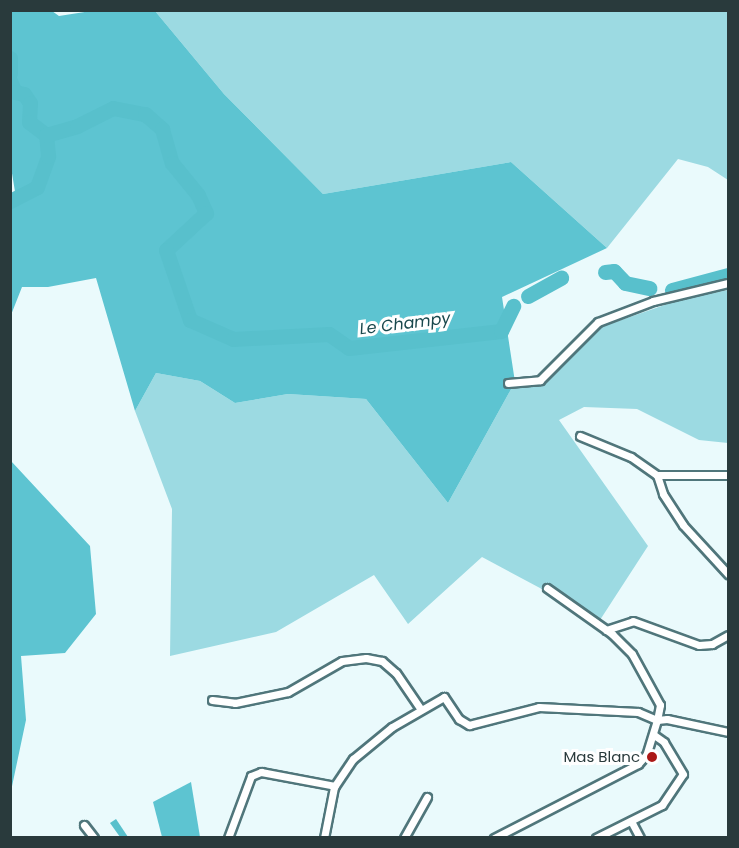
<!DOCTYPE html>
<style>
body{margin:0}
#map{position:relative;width:739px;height:848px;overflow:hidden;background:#eafafc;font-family:Poppins,sans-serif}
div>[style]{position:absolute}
.green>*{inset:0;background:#9cdae2}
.forest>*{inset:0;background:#5dc4d1}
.water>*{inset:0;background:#58c0cc}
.river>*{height:15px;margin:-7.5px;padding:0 7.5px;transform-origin:7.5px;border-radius:7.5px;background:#58c0cc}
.roads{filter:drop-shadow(2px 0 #50767b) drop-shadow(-2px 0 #50767b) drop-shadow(0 2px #50767b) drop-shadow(0 -2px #50767b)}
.minor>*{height:7px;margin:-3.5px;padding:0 3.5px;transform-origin:3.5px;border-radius:3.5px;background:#fff}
.dots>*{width:16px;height:16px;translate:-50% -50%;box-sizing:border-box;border:3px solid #fff;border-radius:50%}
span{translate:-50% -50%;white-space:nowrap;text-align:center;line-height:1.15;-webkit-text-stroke:6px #fff;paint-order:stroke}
.poi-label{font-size:15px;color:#293a3c}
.right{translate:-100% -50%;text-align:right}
.water-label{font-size:16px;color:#19484d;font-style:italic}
.frame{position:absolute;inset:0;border:12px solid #293a3c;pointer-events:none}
</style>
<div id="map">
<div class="green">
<div style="clip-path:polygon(155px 11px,728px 11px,728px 180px,708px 167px,678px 159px,607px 248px,511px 162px,323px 194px,224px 94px)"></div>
<div style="clip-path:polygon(728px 290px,728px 443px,699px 440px,637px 409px,584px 407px,559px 420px,648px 546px,600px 620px,482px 557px,408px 624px,374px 575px,276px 632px,170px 656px,172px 509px,135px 411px,156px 373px,200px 381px,235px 403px,288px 394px,366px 399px,448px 503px,515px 382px,546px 382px,598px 328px,682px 299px)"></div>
</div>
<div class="forest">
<div style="clip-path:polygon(11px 11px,52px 11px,59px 16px,91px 11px,155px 11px,224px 94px,323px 194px,511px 162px,607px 248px,502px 297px,515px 382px,448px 503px,366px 399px,288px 394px,235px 403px,200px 381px,156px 373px,135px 411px,96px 278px,48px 287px,22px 287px,11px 315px,11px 209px,17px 204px,10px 161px)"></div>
<div style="clip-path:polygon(11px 461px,90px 546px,96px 614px,65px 653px,21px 656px,26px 720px,11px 791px)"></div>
<div style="clip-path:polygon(191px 782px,200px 837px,162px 837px,153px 802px)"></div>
</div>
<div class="water">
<div style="clip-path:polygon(10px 55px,15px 60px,13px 83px,18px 91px,28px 93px,34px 105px,31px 120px,47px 130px,63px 128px,97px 109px,116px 105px,150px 114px,167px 135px,182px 177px,207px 204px,206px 220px,196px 225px,206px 213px,205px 206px,175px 169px,167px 141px,153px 120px,145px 114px,113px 108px,77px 126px,46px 135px,29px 122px,30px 103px,24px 94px,15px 92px,12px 86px)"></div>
<div style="clip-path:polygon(116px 819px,128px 837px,120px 837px,110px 823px)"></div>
</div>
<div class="river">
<div style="left:10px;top:58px;width:15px;rotate:90deg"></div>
<div style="left:10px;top:81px;width:12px;rotate:66deg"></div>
<div style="left:15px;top:92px;width:9px;rotate:13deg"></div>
<div style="left:24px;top:94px;width:11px;rotate:56deg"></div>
<div style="left:30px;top:103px;width:19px;rotate:93deg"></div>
<div style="left:29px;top:122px;width:21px;rotate:37deg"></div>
<div style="left:10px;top:201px;width:30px;rotate:-27deg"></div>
<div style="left:37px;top:187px;width:33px;rotate:-70deg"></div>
<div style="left:48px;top:156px;width:21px;rotate:-95deg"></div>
<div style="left:46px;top:135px;width:32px;rotate:-16deg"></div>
<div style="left:77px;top:126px;width:40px;rotate:-26.6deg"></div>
<div style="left:113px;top:108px;width:33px;rotate:11deg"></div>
<div style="left:145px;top:114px;width:23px;rotate:41deg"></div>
<div style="left:162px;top:129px;width:35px;rotate:74deg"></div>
<div style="left:172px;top:163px;width:41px;rotate:50.9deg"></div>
<div style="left:198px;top:195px;width:20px;rotate:66deg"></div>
<div style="left:206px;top:213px;width:54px;rotate:137.2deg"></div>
<div style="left:166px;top:250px;width:74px;rotate:71.1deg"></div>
<div style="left:190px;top:320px;width:47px;rotate:23.8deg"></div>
<div style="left:233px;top:339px;width:96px;rotate:-3deg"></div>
<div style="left:329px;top:334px;width:24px;rotate:35deg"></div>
<div style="left:349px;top:348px;width:153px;rotate:-6.4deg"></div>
<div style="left:501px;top:331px;width:28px;rotate:-64deg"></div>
<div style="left:605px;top:272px;width:9px;rotate:-6deg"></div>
<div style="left:614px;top:271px;width:16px;rotate:47deg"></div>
<div style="left:625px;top:283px;width:25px;rotate:12deg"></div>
<div style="left:672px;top:290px;width:58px;rotate:-15deg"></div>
<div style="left:528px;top:296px;width:38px;rotate:-29deg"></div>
</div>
<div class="roads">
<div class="minor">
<div style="left:508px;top:383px;width:32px;rotate:-5deg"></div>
<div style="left:540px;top:380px;width:82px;rotate:-45deg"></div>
<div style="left:598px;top:322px;width:59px;rotate:-20.9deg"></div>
<div style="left:653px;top:301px;width:77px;rotate:-13.5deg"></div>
<div style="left:580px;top:436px;width:55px;rotate:22.4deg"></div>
<div style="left:631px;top:457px;width:32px;rotate:35deg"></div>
<div style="left:657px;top:475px;width:20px;rotate:72deg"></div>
<div style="left:663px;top:494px;width:37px;rotate:57deg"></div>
<div style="left:683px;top:525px;width:67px;rotate:47.4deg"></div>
<div style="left:657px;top:475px;width:71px"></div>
<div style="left:547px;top:588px;width:80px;rotate:35.3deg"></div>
<div style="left:612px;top:634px;width:28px;rotate:45deg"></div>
<div style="left:632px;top:654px;width:58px;rotate:61.2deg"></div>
<div style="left:660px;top:705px;width:15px;rotate:101deg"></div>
<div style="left:657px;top:720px;width:10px;rotate:-6deg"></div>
<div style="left:667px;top:719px;width:62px;rotate:12deg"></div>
<div style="left:606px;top:630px;width:28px;rotate:-18deg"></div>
<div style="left:633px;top:621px;width:70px;rotate:20deg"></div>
<div style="left:699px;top:645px;width:13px;rotate:-4deg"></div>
<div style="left:712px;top:644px;width:18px;rotate:-29deg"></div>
<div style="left:212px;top:700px;width:23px;rotate:7deg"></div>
<div style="left:235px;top:703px;width:54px;rotate:-11.7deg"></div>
<div style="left:288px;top:692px;width:62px;rotate:-29.9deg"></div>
<div style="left:342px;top:661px;width:24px;rotate:-7deg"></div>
<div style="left:366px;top:658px;width:16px;rotate:11deg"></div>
<div style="left:382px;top:661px;width:18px;rotate:41deg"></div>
<div style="left:396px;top:673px;width:42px;rotate:55.6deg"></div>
<div style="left:631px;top:821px;width:19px;rotate:62deg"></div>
<div style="left:84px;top:825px;width:16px;rotate:52deg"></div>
<div style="left:228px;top:838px;width:66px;rotate:-69.6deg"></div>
<div style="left:251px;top:776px;width:11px;rotate:-22deg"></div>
<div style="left:261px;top:772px;width:75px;rotate:10.7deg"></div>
<div style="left:324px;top:838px;width:52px;rotate:-78.9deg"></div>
<div style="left:334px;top:787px;width:34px;rotate:-56deg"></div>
<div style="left:353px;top:759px;width:50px;rotate:-39.4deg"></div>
<div style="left:392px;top:727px;width:60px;rotate:-30deg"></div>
<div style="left:444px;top:697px;width:27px;rotate:56deg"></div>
<div style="left:459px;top:719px;width:12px;rotate:31deg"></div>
<div style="left:469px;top:725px;width:72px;rotate:-14.4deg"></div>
<div style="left:539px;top:707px;width:99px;rotate:2.9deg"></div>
<div style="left:638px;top:712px;width:21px;rotate:23deg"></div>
<div style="left:657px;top:720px;width:37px;rotate:107deg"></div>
<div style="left:646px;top:755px;width:12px;rotate:132deg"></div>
<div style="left:638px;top:764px;width:162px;rotate:152.8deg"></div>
<div style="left:404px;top:838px;width:47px;rotate:-60.7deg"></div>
<div style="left:596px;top:838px;width:74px;rotate:-26.6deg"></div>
<div style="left:662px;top:805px;width:37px;rotate:-56deg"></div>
<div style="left:683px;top:774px;width:37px;rotate:-121deg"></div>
<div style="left:664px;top:742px;width:12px;rotate:-145deg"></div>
</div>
</div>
<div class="dots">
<div style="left:652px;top:757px;background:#ab1817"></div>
</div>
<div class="poi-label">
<span class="right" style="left:640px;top:757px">Mas Blanc</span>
</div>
<div class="water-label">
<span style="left:405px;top:324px;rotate:-7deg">Le Champy</span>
</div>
<div class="frame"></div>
</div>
